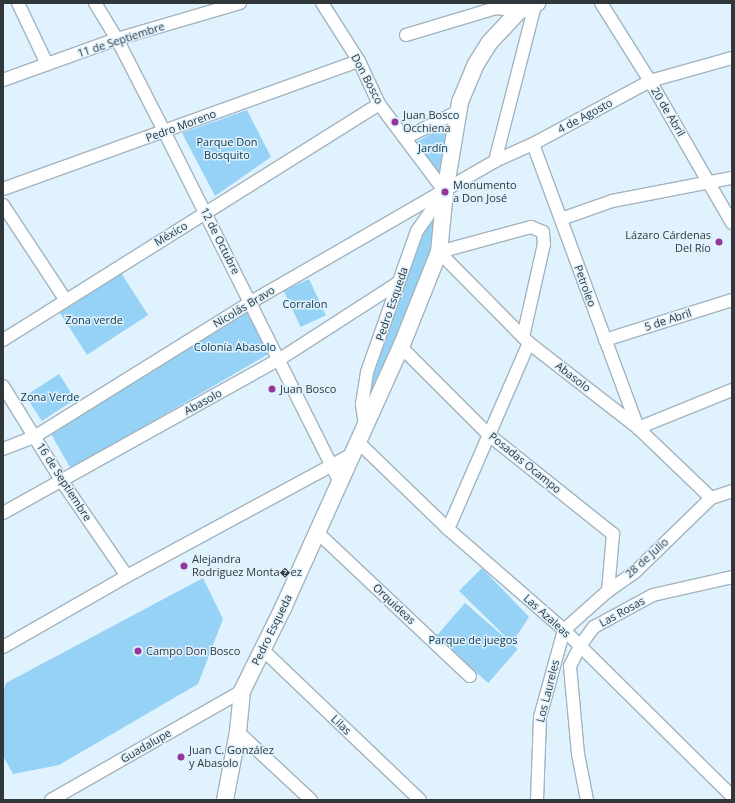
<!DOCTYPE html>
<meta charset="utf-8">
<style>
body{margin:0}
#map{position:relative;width:735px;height:803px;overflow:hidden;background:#e0f2fe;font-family:"Open Sans",sans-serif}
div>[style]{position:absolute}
.green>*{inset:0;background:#95d2f6;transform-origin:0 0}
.roads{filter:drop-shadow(1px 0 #a3b4bf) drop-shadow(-1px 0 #a3b4bf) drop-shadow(0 1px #a3b4bf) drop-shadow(0 -1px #a3b4bf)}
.minor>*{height:12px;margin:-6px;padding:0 6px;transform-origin:6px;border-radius:6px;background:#fff}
.tertiary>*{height:16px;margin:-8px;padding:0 8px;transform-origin:8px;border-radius:8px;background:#fff}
.dots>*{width:11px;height:11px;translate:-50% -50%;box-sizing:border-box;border:2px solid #e0f2fe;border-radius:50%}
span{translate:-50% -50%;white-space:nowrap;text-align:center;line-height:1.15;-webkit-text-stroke:3px #e0f2fe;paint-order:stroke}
.street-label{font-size:11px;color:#30373b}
.poi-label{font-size:11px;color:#30373b}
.left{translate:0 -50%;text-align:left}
.right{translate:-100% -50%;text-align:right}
.park-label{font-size:11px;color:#08354b}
.frame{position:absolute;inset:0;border:4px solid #30373b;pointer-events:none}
</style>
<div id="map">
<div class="green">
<div style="clip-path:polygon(247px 110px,271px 157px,215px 196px,182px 133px)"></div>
<div style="clip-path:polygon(452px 121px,442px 180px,413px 144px)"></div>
<div style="clip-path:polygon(439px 208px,438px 234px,380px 379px,367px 393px,420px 232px)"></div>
<div style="left:121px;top:273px;width:50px;height:73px;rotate:57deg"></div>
<div style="left:309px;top:279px;width:40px;height:28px;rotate:65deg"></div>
<div style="clip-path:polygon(251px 310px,272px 352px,71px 469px,51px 434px)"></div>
<div style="left:59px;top:374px;width:30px;height:40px;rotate:57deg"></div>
<div style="clip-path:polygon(482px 568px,529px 617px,512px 643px,459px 591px)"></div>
<div style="clip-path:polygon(203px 578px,223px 619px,198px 684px,59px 765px,13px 774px,3px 756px,3px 692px,6px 683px)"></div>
<div style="left:465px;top:603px;width:70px;height:45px;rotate:41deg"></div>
</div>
<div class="roads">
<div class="minor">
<div style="left:18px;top:3px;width:68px;rotate:64.6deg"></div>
<div style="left:95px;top:3px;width:42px;rotate:58.6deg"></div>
<div style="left:117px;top:39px;width:106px;rotate:62.9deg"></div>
<div style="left:165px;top:133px;width:390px;rotate:63.4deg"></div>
<div style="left:322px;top:3px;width:69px;rotate:57.5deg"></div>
<div style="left:359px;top:61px;width:47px;rotate:65.1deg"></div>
<div style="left:379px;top:104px;width:110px;rotate:53.1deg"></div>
<div style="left:601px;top:3px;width:92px;rotate:57.9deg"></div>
<div style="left:650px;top:81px;width:164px;rotate:60deg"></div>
<div style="left:406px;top:35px;width:94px;rotate:-16.7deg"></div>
<div style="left:496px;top:8px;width:23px;rotate:7deg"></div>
<div style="left:3px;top:80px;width:121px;rotate:-19.8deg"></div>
<div style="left:117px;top:39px;width:128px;rotate:-16.3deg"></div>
<div style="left:405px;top:138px;width:60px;rotate:-26.6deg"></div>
<div style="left:533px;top:144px;width:303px;rotate:69.7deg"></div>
<div style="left:638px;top:428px;width:101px;rotate:-22deg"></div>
<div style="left:495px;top:161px;width:161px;rotate:-75.6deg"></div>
<div style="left:3px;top:189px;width:378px;rotate:-19.8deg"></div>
<div style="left:3px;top:205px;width:113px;rotate:56.6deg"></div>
<div style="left:561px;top:219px;width:54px;rotate:-19.4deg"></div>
<div style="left:612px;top:201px;width:122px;rotate:-10.9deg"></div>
<div style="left:523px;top:337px;width:95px;rotate:-77.3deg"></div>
<div style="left:544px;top:244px;width:12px;rotate:-95deg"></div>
<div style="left:543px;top:232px;width:13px;rotate:-157deg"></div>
<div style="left:531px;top:227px;width:95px;rotate:164.8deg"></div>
<div style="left:439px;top:252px;width:128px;rotate:45.3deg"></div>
<div style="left:529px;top:343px;width:138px;rotate:37.9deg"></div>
<div style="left:638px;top:428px;width:101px;rotate:43.8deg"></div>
<div style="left:3px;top:340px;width:444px;rotate:-32.1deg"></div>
<div style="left:605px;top:340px;width:133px;rotate:-17.5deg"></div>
<div style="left:401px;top:347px;width:124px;rotate:45deg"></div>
<div style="left:489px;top:435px;width:159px;rotate:38.6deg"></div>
<div style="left:613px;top:534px;width:57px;rotate:95deg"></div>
<div style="left:3px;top:386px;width:110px;rotate:58.3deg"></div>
<div style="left:61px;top:480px;width:116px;rotate:55.5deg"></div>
<div style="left:365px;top:424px;width:20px;rotate:-99deg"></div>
<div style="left:362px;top:404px;width:32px;rotate:-81deg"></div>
<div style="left:367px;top:372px;width:150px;rotate:-70.5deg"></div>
<div style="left:417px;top:231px;width:45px;rotate:-54.9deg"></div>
<div style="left:357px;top:441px;width:127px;rotate:44deg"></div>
<div style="left:448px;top:529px;width:154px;rotate:41deg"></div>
<div style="left:564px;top:630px;width:236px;rotate:44.7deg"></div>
<div style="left:3px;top:449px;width:33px;rotate:-21deg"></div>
<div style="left:34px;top:437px;width:256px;rotate:-31.9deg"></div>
<div style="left:251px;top:302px;width:282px;rotate:-30deg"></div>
<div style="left:495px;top:161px;width:42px;rotate:-24.1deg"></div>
<div style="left:533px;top:144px;width:133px;rotate:-28.3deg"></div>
<div style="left:650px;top:81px;width:85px;rotate:-15.7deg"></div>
<div style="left:3px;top:513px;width:317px;rotate:-29.1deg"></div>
<div style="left:280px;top:359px;width:140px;rotate:-32.8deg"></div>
<div style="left:448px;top:529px;width:203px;rotate:-66.5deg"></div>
<div style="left:317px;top:532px;width:210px;rotate:43.3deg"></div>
<div style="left:3px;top:647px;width:143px;rotate:-29.8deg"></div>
<div style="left:127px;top:576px;width:255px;rotate:-28.4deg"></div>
<div style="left:263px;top:650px;width:217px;rotate:43.7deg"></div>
<div style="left:238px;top:732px;width:100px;rotate:43deg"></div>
<div style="left:51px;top:800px;width:220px;rotate:-29.7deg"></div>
<div style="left:537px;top:800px;width:83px;rotate:-87.9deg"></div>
<div style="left:540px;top:717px;width:90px;rotate:-74.6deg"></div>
<div style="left:564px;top:630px;width:59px;rotate:-41.6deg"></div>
<div style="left:608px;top:591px;width:32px;rotate:-35deg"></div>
<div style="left:634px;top:573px;width:107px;rotate:-44.2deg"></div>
<div style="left:711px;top:498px;width:22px;rotate:-18deg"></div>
<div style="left:587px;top:800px;width:47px;rotate:-101.1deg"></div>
<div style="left:578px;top:754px;width:88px;rotate:-95.2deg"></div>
<div style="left:570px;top:666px;width:22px;rotate:-63deg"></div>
<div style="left:580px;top:646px;width:24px;rotate:-54deg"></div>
<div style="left:594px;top:627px;width:67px;rotate:-28.5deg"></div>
<div style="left:653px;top:595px;width:81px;rotate:-12.8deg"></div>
</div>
<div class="tertiary">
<div style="left:225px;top:800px;width:69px;rotate:-79.2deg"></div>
<div style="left:238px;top:732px;width:41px;rotate:-84.4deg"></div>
<div style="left:242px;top:691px;width:93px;rotate:-63.7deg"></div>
<div style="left:283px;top:608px;width:286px;rotate:-65.7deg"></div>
<div style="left:401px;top:347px;width:102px;rotate:-68.2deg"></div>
<div style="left:439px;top:252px;width:60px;rotate:-84.3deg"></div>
<div style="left:445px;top:192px;width:91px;rotate:-80.5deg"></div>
<div style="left:460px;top:102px;width:41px;rotate:-67.2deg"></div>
<div style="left:476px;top:64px;width:26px;rotate:-58deg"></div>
<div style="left:490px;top:42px;width:42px;rotate:-46.9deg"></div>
<div style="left:519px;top:11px;width:20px;rotate:-24deg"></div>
</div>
</div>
<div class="dots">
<div style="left:395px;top:122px;background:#97349b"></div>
<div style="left:445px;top:192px;background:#97349b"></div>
<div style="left:719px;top:242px;background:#97349b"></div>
<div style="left:272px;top:389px;background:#97349b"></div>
<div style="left:184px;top:566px;background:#97349b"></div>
<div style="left:138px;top:651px;background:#97349b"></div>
<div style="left:181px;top:757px;background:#97349b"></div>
</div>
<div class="street-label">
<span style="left:121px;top:40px;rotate:-18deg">11 de Septiembre</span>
<span style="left:367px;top:79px;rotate:62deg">Don Bosco</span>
<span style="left:668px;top:112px;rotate:59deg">20 de Abril</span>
<span style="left:585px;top:116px;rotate:-28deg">4 de Agosto</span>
<span style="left:181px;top:126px;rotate:-20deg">Pedro Moreno</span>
<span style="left:171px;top:234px;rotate:-31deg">México</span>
<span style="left:220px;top:241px;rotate:63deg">12 de Octubre</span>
<span style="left:585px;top:286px;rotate:70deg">Petroleo</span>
<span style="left:392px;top:304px;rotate:-71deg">Pedro Esqueda</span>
<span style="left:244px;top:307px;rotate:-31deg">Nicolás Bravo</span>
<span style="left:668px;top:320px;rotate:-18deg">5 de Abril</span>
<span style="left:573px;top:377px;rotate:38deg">Abasolo</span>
<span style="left:203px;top:402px;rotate:-29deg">Abasolo</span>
<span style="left:525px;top:463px;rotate:39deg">Posadas Ocampo</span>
<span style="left:64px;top:482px;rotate:57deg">16 de Septiembre</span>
<span style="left:647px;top:558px;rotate:-42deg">28 de Julio</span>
<span style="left:394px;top:604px;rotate:43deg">Orquideas</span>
<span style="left:622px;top:612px;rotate:-29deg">Las Rosas</span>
<span style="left:547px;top:616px;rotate:42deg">Las Azaleas</span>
<span style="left:272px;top:630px;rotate:-64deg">Pedro Esqueda</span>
<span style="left:548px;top:691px;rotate:-76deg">Los Laureles</span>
<span style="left:341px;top:725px;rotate:44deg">Lilas</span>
<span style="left:146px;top:746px;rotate:-30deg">Guadalupe</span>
</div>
<div class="poi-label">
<span class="left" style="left:403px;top:122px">Juan Bosco<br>Occhiena</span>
<span class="left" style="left:453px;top:192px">Monumento<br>a Don José</span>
<span class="right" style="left:711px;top:242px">Lázaro Cárdenas<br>Del Río</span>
<span class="left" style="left:280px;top:389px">Juan Bosco</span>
<span class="left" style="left:192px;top:566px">Alejandra<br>Rodriguez Monta�ez</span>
<span class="left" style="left:146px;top:651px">Campo Don Bosco</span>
<span class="left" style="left:189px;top:757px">Juan C. González<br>y Abasolo</span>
</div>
<div class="park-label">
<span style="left:227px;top:149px">Parque Don<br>Bosquito</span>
<span style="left:433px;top:148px">Jardín</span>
<span style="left:305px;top:304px">Corralon</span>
<span style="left:94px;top:320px">Zona verde</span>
<span style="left:235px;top:347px">Colonía Abasolo</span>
<span style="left:50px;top:397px">Zona Verde</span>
<span style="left:473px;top:640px">Parque de juegos</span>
</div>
<div class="frame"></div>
</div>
